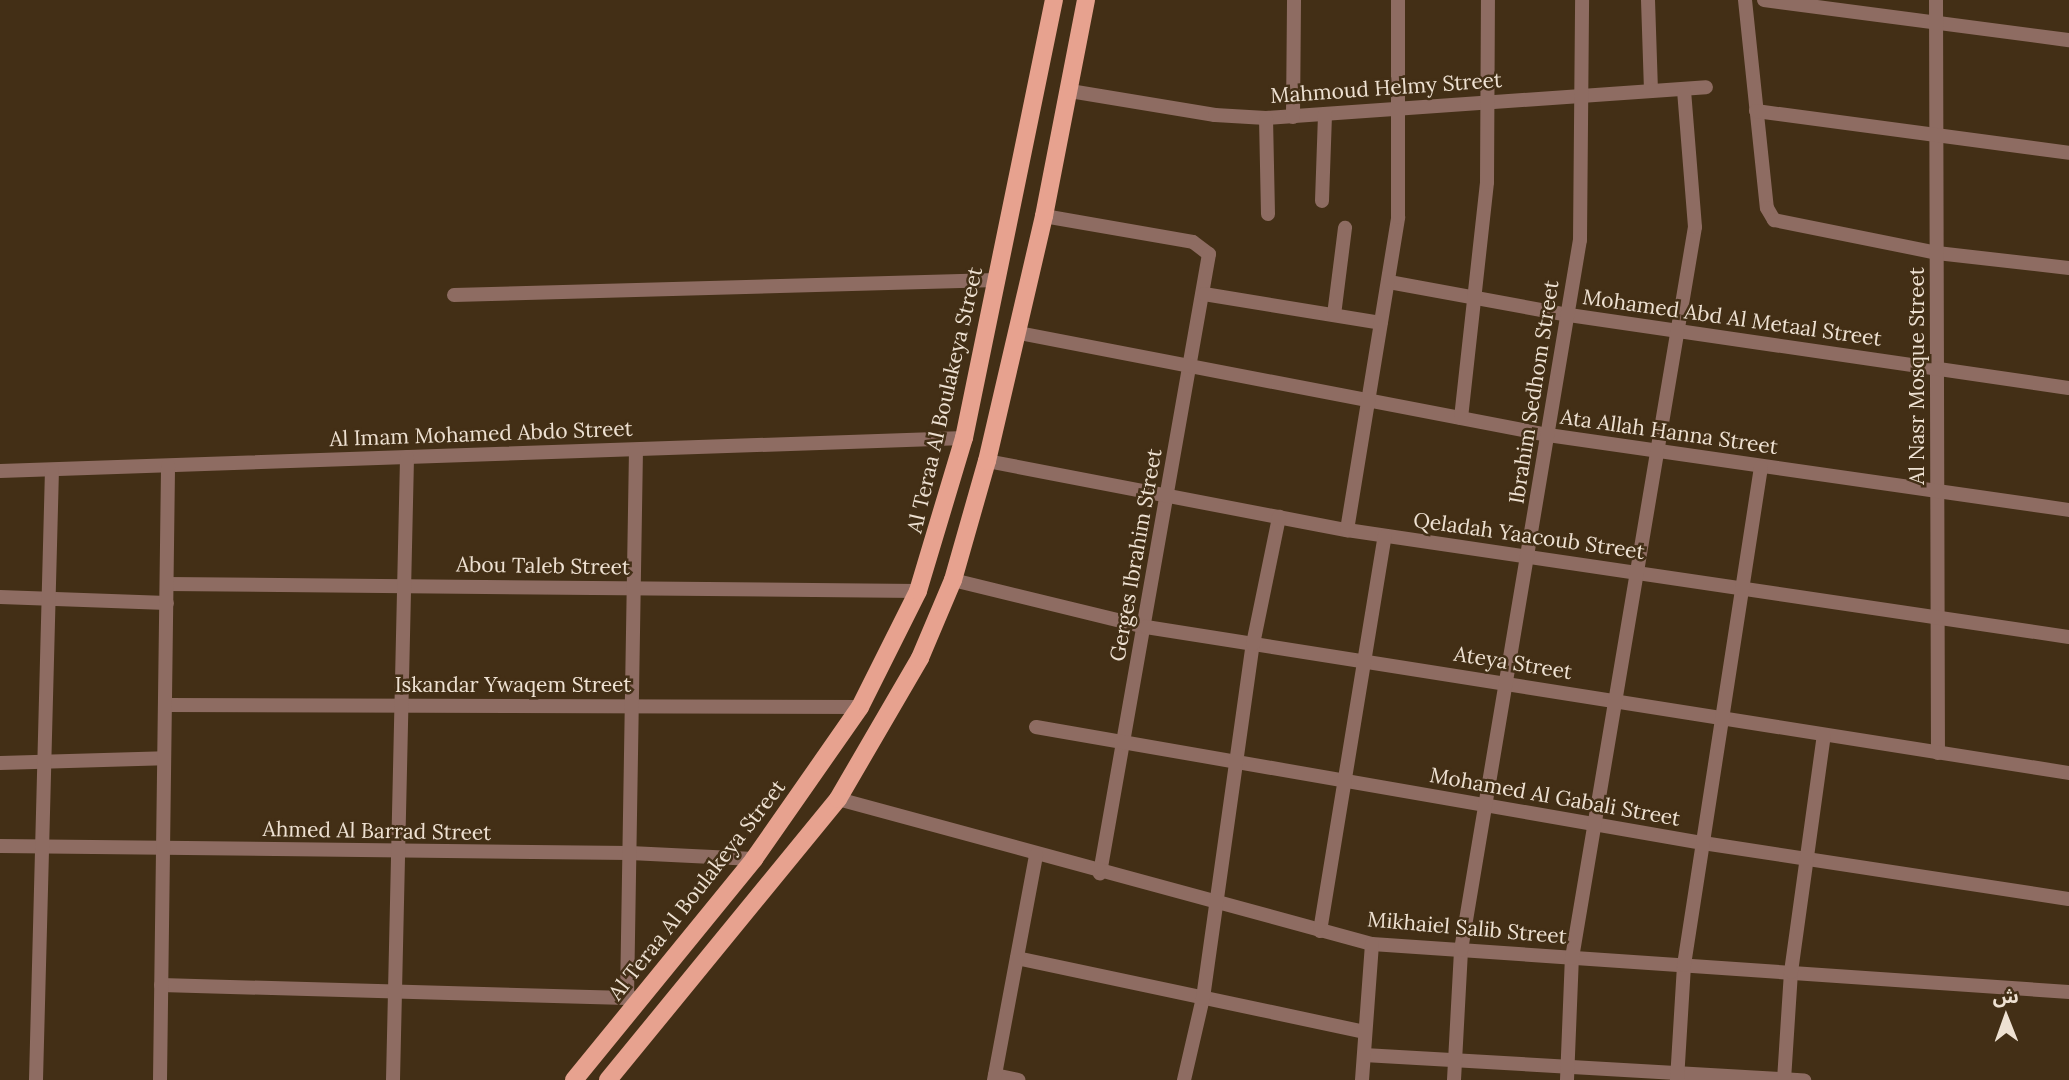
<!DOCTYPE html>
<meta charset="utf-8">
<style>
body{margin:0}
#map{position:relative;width:2069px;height:1080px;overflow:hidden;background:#432f16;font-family:Lora,"Noto Sans Arabic",serif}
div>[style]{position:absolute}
.minor>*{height:14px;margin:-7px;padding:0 7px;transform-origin:7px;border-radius:7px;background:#8e6c62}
.primary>*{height:18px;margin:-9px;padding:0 9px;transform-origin:9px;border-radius:9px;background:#e7a28f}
span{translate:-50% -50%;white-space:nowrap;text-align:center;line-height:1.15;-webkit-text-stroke:5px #432f16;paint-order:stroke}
.street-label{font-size:21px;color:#eee1d2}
.north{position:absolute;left:1971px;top:982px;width:70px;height:70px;-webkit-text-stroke:5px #432f16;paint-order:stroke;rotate:359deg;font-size:19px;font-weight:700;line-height:28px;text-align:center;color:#eee1d2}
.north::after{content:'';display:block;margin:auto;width:24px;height:32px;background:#eee1d2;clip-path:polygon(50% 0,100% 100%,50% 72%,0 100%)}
</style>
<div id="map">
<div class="minor">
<div style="left:1648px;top:0;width:91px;rotate:88.1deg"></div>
<div style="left:1745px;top:0;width:209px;rotate:84deg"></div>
<div style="left:1767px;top:208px;width:14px;rotate:60deg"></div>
<div style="left:1774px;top:220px;width:166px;rotate:11.4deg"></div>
<div style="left:1937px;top:253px;width:133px;rotate:6.5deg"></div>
<div style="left:1764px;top:0;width:308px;rotate:7.5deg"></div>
<div style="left:1936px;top:0;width:753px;rotate:89.85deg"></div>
<div style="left:1070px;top:91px;width:147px;rotate:9.4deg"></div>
<div style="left:1215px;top:115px;width:51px;rotate:3.4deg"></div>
<div style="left:1266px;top:118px;width:441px;rotate:-4deg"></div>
<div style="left:1756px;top:111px;width:316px;rotate:7.6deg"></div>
<div style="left:1293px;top:117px;width:117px;rotate:-89.5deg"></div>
<div style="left:1266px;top:118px;width:96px;rotate:88.8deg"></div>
<div style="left:1322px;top:201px;width:87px;rotate:-88deg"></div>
<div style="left:1044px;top:216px;width:151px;rotate:9.9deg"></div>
<div style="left:1193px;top:242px;width:20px;rotate:37deg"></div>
<div style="left:1209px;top:254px;width:629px;rotate:99.99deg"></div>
<div style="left:1389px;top:282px;width:183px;rotate:10.4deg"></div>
<div style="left:1569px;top:315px;width:505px;rotate:8.31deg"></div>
<div style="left:1204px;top:294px;width:179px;rotate:9.3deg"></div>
<div style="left:454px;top:295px;width:543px;rotate:-1.58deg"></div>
<div style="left:1334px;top:315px;width:88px;rotate:-82.8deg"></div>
<div style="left:1019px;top:333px;width:539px;rotate:10.91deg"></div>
<div style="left:1548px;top:435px;width:526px;rotate:8.19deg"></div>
<div style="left:1461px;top:418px;width:237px;rotate:-83.7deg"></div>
<div style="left:1487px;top:182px;width:182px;rotate:-89.7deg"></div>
<div style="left:987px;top:461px;width:367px;rotate:10.9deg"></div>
<div style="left:1347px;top:530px;width:730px;rotate:8.43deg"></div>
<div style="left:0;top:471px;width:965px;rotate:-1.96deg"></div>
<div style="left:1347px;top:530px;width:317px;rotate:-80.7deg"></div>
<div style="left:1398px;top:217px;width:217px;rotate:-90deg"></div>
<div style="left:953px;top:580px;width:199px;rotate:13.7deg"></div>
<div style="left:1146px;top:627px;width:934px;rotate:8.99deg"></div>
<div style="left:167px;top:584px;width:751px;rotate:0.53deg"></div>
<div style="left:0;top:597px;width:167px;rotate:2.1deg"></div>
<div style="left:165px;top:705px;width:695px;rotate:0.16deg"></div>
<div style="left:1036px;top:727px;width:677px;rotate:9.87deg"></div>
<div style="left:1703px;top:843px;width:370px;rotate:8.7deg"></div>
<div style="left:0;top:763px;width:164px;rotate:-1.7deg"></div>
<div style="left:838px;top:799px;width:553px;rotate:15.19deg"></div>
<div style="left:1372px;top:944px;width:699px;rotate:3.94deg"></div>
<div style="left:0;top:846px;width:630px;rotate:0.64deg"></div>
<div style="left:630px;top:853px;width:124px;rotate:2.8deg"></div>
<div style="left:1320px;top:931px;width:400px;rotate:-80.7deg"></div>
<div style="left:1017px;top:958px;width:355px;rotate:12deg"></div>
<div style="left:161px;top:985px;width:475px;rotate:1.6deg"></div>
<div style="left:627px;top:998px;width:548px;rotate:-89.06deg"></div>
<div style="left:1364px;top:1055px;width:441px;rotate:3.3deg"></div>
<div style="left:995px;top:1075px;width:24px;rotate:12deg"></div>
<div style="left:36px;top:1080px;width:610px;rotate:-88.5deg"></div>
<div style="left:160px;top:1080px;width:614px;rotate:-89.25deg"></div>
<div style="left:393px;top:1080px;width:623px;rotate:-88.71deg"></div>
<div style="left:994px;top:1080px;width:229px;rotate:-79.4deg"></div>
<div style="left:1184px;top:1080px;width:84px;rotate:-77deg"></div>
<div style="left:1203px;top:998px;width:358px;rotate:-82deg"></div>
<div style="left:1253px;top:644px;width:130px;rotate:-78.4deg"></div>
<div style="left:1362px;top:1080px;width:136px;rotate:-85.8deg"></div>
<div style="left:1454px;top:1080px;width:130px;rotate:-86.9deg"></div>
<div style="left:1461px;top:950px;width:720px;rotate:-80.49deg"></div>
<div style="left:1580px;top:240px;width:240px;rotate:-89.5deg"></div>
<div style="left:1567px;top:1080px;width:122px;rotate:-87.7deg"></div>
<div style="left:1572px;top:958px;width:741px;rotate:-80.45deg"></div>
<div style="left:1695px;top:227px;width:138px;rotate:-94.6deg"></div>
<div style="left:1677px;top:1080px;width:115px;rotate:-86.5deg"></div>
<div style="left:1684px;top:965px;width:504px;rotate:-81.21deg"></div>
<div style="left:1784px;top:1080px;width:108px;rotate:-86.3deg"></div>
<div style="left:1791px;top:972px;width:239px;rotate:-82.1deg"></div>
</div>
<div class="primary">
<div style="left:574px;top:1080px;width:285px;rotate:-50.8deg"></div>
<div style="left:754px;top:859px;width:185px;rotate:-55.1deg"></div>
<div style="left:860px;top:707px;width:130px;rotate:-63.4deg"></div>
<div style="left:918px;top:591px;width:160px;rotate:-73.3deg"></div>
<div style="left:964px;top:438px;width:447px;rotate:-78.4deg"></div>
<div style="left:608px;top:1080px;width:363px;rotate:-50.7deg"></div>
<div style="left:838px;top:799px;width:163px;rotate:-59.8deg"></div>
<div style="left:920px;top:658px;width:85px;rotate:-67.1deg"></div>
<div style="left:953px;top:580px;width:124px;rotate:-74.1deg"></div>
<div style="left:987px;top:461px;width:252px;rotate:-76.9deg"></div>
<div style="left:1044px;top:216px;width:220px;rotate:-79deg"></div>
</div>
<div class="street-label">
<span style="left:1386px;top:88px;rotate:-4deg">Mahmoud Helmy Street</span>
<span style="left:1732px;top:318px;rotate:8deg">Mohamed Abd Al Metaal Street</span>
<span style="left:1917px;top:376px;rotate:-90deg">Al Nasr Mosque Street</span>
<span style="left:1534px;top:392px;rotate:-81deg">Ibrahim Sedhom Street</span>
<span style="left:945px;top:400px;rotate:-77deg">Al Teraa Al Boulakeya Street</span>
<span style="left:1669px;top:432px;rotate:8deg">Ata Allah Hanna Street</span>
<span style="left:481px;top:434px;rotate:-2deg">Al Imam Mohamed Abdo Street</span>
<span style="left:1529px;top:536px;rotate:8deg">Qeladah Yaacoub Street</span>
<span style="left:1136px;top:555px;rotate:-80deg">Gerges Ibrahim Street</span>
<span style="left:543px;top:566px;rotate:1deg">Abou Taleb Street</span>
<span style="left:1513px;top:663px;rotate:9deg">Ateya Street</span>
<span style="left:513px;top:685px">Iskandar Ywaqem Street</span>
<span style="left:1555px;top:797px;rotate:10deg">Mohamed Al Gabali Street</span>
<span style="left:377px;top:831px;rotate:1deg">Ahmed Al Barrad Street</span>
<span style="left:697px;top:890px;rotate:-52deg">Al Teraa Al Boulakeya Street</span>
<span style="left:1467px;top:928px;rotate:5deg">Mikhaiel Salib Street</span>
</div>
<div class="north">ش</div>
</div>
